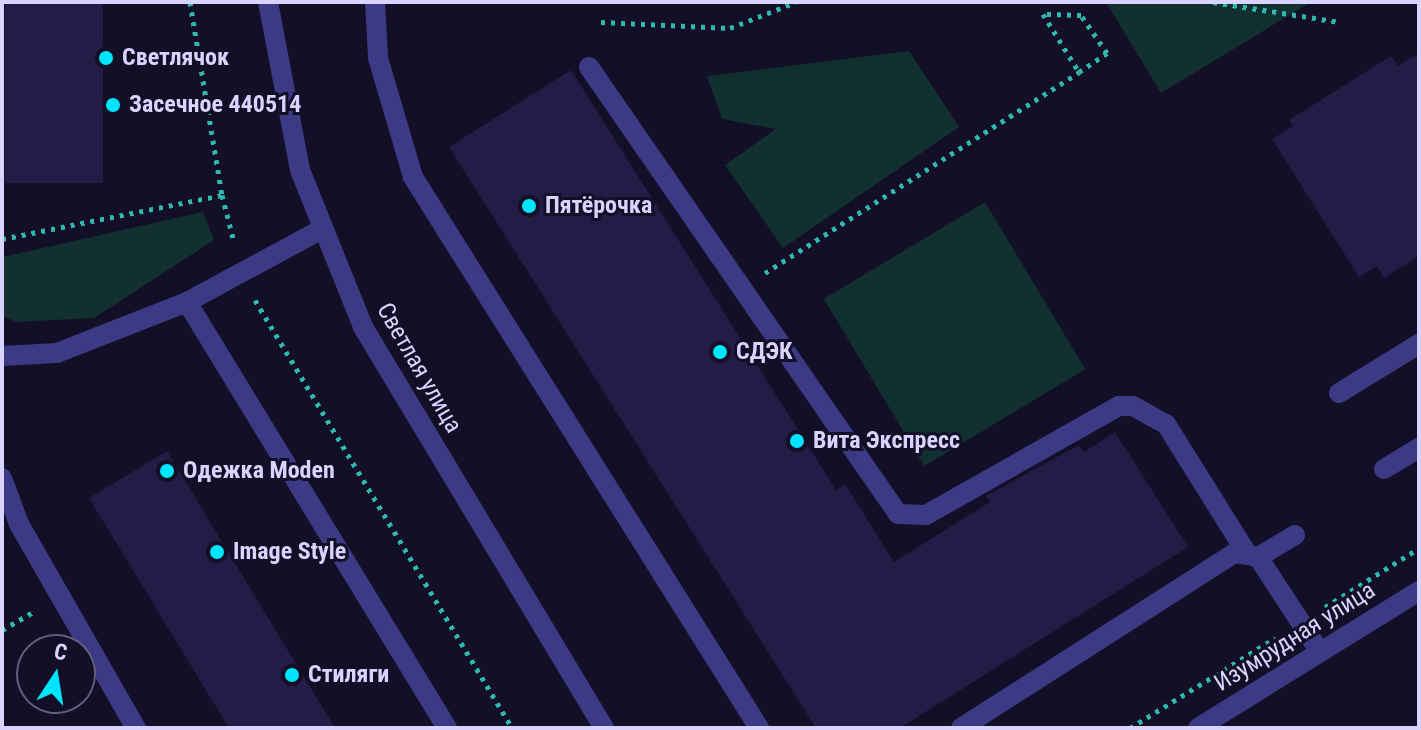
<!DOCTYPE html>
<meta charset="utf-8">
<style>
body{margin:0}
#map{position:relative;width:1421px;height:730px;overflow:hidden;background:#130f26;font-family:"Roboto Condensed",sans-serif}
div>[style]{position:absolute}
.green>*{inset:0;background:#12302f;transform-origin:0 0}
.building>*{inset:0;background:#241b47;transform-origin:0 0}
.path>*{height:5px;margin-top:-2.5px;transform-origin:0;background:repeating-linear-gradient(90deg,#2fb8b0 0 4px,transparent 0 10px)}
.minor>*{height:20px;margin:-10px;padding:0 10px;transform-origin:10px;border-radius:10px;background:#3d3a85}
.dots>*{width:22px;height:22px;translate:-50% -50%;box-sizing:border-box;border:4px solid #130f26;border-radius:50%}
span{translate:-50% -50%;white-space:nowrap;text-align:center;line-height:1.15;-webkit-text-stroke:6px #130f26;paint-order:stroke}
.poi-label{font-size:24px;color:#d9d4ff;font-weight:700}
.left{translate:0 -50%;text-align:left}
.street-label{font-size:24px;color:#d9d4ff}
.frame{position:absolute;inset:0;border:4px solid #d9d4ff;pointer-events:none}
.north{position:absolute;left:16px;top:634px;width:80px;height:80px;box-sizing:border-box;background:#130f26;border:2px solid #625e7d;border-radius:50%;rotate:12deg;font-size:22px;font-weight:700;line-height:32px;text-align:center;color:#d9d4ff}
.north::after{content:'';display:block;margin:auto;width:28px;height:36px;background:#00e5ff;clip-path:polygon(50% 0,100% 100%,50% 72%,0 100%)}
</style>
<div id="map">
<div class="green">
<div style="clip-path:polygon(1106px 2px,1311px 2px,1161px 93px)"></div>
<div style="clip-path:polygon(909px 51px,959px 127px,783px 248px,725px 165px,776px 129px,722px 119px,707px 76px)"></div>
<div style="left:985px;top:202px;width:195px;height:188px;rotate:59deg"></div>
<div style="clip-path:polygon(203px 212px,214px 240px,94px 318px,16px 322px,2px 315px,2px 257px)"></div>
</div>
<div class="building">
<div style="left:5px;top:2px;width:98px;height:181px"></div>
<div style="clip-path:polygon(1419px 53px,1419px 256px,1384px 278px,1377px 266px,1359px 277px,1272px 139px,1293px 126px,1289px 120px,1391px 56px,1398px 66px)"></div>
<div style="clip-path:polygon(571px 70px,836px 490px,845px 484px,894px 562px,990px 502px,986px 496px,1079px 445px,1084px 452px,1115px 432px,1188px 547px,900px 728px,816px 728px,449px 147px)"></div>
<div style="clip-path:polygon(167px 451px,335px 728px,229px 728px,151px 600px,89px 498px)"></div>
</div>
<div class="path">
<div style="left:190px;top:2px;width:196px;rotate:80.6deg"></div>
<div style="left:222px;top:195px;width:49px;rotate:75.7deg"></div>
<div style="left:1213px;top:2px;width:128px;rotate:9deg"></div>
<div style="left:601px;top:22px;width:129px;rotate:2.7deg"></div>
<div style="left:730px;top:28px;width:71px;rotate:-21.5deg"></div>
<div style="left:2px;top:239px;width:224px;rotate:-11.3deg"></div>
<div style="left:765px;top:273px;width:373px;rotate:-32.6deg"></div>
<div style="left:1079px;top:72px;width:34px;rotate:-34deg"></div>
<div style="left:1107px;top:53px;width:46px;rotate:-124.4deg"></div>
<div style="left:1081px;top:15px;width:38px;rotate:-178deg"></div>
<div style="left:1043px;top:14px;width:68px;rotate:58.2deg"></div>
<div style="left:255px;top:300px;width:499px;rotate:59deg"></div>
<div style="left:1325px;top:607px;width:111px;rotate:-32.1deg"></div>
<div style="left:2px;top:630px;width:39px;rotate:-30deg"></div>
<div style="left:1130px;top:728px;width:171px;rotate:-31.8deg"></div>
</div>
<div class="minor">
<div style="left:268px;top:2px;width:171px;rotate:79.2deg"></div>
<div style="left:300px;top:170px;width:169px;rotate:68.1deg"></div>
<div style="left:363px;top:327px;width:468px;rotate:59deg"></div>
<div style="left:375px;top:2px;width:56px;rotate:86.9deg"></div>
<div style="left:378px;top:58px;width:124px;rotate:73.6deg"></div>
<div style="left:413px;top:177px;width:651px;rotate:57.87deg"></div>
<div style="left:589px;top:67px;width:543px;rotate:55.34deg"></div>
<div style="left:898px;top:514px;width:28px;rotate:2deg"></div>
<div style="left:926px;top:515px;width:222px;rotate:-29.5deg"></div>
<div style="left:1119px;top:406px;width:14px"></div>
<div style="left:1133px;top:406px;width:38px;rotate:29deg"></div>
<div style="left:1166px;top:424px;width:151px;rotate:58deg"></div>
<div style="left:187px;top:302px;width:499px;rotate:58.6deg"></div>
<div style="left:2px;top:356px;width:55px;rotate:-3.1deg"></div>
<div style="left:57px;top:353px;width:140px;rotate:-21.4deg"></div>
<div style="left:187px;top:302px;width:151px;rotate:-28.4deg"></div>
<div style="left:1339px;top:393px;width:94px;rotate:-31.5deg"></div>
<div style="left:1384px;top:469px;width:41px;rotate:-31deg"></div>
<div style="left:2px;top:478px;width:49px;rotate:69.7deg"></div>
<div style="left:19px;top:524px;width:235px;rotate:60.2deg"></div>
<div style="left:1258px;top:557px;width:43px;rotate:-30.7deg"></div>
<div style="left:961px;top:728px;width:325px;rotate:-32.6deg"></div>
<div style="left:1235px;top:553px;width:23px;rotate:10deg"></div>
<div style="left:1258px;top:557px;width:113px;rotate:56.9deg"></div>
<div style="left:1198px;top:728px;width:260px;rotate:-31.8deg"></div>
</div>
<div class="dots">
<div style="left:106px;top:58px;background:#00e5ff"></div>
<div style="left:113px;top:105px;background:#00e5ff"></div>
<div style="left:529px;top:206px;background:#00e5ff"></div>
<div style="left:720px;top:352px;background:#00e5ff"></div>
<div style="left:797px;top:441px;background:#00e5ff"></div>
<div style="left:167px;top:471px;background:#00e5ff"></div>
<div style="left:217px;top:552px;background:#00e5ff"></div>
<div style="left:292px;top:675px;background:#00e5ff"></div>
</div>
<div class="poi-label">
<span class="left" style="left:122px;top:58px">Светлячок</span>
<span class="left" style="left:129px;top:105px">Засечное 440514</span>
<span class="left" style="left:545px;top:206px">Пятёрочка</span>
<span class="left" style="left:736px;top:352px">СДЭК</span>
<span class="left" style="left:813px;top:441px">Вита Экспресс</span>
<span class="left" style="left:183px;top:471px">Одежка Moden</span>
<span class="left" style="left:233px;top:552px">Image Style</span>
<span class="left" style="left:308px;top:675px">Стиляги</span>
</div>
<div class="street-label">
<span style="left:419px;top:368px;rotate:60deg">Светлая улица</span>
<span style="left:1295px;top:637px;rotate:-32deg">Изумрудная улица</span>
</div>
<div class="frame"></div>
<div class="north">С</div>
</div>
